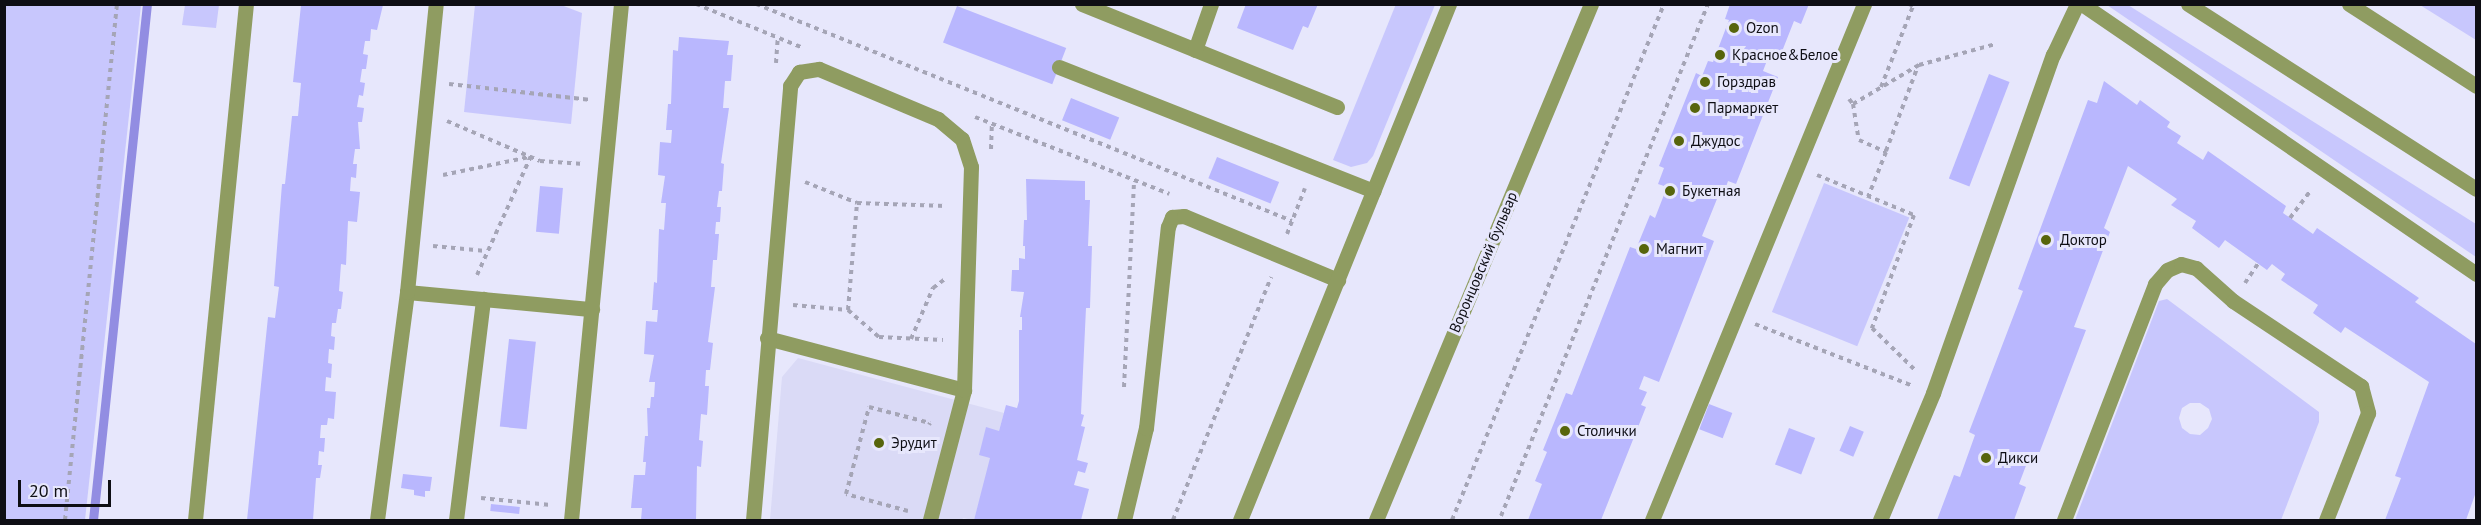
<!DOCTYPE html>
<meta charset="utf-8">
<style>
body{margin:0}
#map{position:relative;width:2481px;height:525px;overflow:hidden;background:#e7e7fc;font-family:"PT Sans",sans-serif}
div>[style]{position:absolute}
.built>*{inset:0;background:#dadaf6}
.green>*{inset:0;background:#c8c7fd;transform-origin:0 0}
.stream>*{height:9px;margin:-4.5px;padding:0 4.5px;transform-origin:4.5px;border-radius:4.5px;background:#928de2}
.building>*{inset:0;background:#b9b7fe;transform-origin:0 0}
.path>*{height:4px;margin-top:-2px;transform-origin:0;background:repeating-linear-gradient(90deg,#a5a5b6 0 4.5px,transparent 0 9px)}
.lane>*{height:15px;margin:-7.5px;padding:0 7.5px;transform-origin:7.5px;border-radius:7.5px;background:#8f9c61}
.street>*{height:15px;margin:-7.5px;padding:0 7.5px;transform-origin:7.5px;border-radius:7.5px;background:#8f9c61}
.dots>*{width:16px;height:16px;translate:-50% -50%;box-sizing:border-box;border:3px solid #e7e7fc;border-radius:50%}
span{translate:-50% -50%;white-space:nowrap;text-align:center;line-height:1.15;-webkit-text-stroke:6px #e7e7fc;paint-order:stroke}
.poi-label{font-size:15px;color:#0e0e14}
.left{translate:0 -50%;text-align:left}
.street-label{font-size:15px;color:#0e0e14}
.frame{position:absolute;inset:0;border:6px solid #0e0e14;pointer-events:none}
.scale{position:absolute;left:18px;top:480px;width:93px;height:27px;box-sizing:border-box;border:3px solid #0e0e14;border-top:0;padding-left:8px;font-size:18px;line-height:21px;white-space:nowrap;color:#0e0e14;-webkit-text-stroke:4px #e7e7fc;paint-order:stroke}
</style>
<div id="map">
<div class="built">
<div style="clip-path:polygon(798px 358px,1004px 413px,974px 520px,963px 518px,962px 520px,770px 520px,782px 377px)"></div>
</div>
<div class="green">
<div style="clip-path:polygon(1396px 4px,1435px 5px,1373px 156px,1367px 163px,1351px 167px,1333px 160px)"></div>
<div style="clip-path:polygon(4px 5px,141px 5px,85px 520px,5px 520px)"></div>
<div style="clip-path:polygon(185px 5px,219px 5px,216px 28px,182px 25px)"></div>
<div style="clip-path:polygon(475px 5px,561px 5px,582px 13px,571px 124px,464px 112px)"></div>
<div style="clip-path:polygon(2107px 5px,2128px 5px,2476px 224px,2476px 257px)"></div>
<div style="clip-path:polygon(2420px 5px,2476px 5px,2476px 40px)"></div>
<div style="left:1824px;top:183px;width:92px;height:139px;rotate:22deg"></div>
<div style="clip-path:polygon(evenodd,2167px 299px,2319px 412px,2319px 422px,2281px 520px,2075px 520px,2159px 301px,2167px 299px,2190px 403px,2200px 403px,2209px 409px,2212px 419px,2208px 428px,2200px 435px,2190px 434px,2182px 428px,2179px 418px,2182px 408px,2190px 403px)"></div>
</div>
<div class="stream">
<div style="left:93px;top:520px;width:519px;rotate:-84.03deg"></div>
</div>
<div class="building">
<div style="clip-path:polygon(1246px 4px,1318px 4px,1308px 28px,1303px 26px,1293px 50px,1237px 28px)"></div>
<div style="clip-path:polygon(1730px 4px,1809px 4px,1801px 24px,1794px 21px,1781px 54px,1771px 50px,1763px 71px,1778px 77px,1736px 184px,1728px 181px,1723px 196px,1719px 194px,1702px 236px,1714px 241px,1659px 382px,1644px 376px,1639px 389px,1647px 392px,1641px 405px,1646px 407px,1601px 520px,1528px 520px,1542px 484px,1535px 481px,1547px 452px,1543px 450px,1566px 393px,1572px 395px,1630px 247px,1636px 249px,1650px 215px,1655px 218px,1667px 187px,1658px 184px,1664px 168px,1659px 166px,1696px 73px,1702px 76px,1708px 61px,1713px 62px,1729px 20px,1725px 19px)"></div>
<div style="clip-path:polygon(301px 5px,383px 5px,377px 30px,371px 29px,370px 41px,365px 41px,363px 54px,368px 55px,366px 69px,362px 69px,360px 82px,365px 83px,363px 96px,359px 95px,357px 107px,364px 108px,362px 122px,358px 122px,360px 149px,355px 149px,353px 164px,357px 164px,356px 178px,351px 177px,350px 191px,360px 192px,357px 222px,348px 221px,346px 265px,341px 264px,339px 291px,343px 292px,341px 309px,338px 309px,336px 323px,332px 323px,331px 336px,335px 337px,334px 350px,329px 349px,328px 363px,332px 364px,331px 378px,326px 377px,325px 391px,336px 392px,334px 419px,328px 418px,327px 425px,321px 425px,320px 438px,325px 438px,324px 452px,319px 451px,318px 465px,322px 465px,320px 478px,316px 478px,313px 520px,247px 520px,268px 317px,275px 318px,279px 287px,274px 286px,282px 184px,285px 184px,292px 116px,298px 116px,301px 83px,293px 82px)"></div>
<div style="left:957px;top:6px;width:117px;height:39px;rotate:21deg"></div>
<div style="clip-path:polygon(679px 37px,729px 41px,727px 55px,733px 55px,731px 81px,725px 81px,723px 108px,729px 108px,721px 163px,724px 164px,722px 191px,719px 191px,717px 207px,721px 207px,720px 222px,716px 222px,715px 234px,719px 234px,717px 260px,713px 260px,711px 287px,715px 287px,708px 342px,713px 343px,710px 370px,706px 370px,705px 386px,709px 386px,707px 415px,701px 414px,699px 440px,703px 441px,701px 467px,697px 466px,696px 520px,641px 520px,642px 508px,631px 508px,634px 475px,645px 475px,646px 462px,643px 462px,645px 436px,648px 436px,647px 408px,650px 408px,651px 397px,654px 397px,655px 382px,649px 382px,654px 355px,644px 354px,646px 321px,657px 322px,658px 310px,652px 310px,654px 282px,657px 283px,659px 229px,664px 230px,666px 203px,661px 203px,665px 176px,658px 175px,660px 142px,671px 143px,672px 130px,666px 130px,668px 104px,671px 104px,673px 50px,678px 51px)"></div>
<div style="left:1989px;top:74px;width:22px;height:112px;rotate:21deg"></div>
<div style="clip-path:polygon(2104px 81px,2137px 105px,2140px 100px,2170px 122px,2167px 127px,2181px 136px,2177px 143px,2203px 160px,2208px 151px,2286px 206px,2283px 213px,2313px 234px,2317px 228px,2419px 298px,2415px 302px,2476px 344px,2476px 492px,2466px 520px,2385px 520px,2401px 478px,2395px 476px,2429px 382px,2345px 327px,2341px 333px,2313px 313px,2318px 305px,2281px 280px,2285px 274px,2272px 264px,2267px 270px,2225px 240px,2219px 248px,2192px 228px,2196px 221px,2171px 205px,2177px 199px,2128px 166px,2104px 228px,2110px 232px,2074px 327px,2086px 330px,2037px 459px,2030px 455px,2019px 484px,2026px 487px,2014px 520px,1937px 520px,1954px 475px,1960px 477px,1975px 435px,1969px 432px,2023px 291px,2018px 289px,2088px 100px,2097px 103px)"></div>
<div style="left:1071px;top:98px;width:52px;height:24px;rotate:22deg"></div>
<div style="left:1217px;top:157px;width:67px;height:23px;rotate:22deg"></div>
<div style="clip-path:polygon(1026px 179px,1085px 181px,1085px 200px,1090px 200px,1088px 246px,1092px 246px,1090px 308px,1086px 308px,1081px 414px,1084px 415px,1081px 426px,1085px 427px,1077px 460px,1088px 463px,1085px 473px,1078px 471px,1074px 485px,1089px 489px,1081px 520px,974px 520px,990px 458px,979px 455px,986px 427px,999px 431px,1006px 405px,1017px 408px,1019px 401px,1019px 330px,1022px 330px,1022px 317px,1020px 317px,1024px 292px,1011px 291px,1012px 270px,1019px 270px,1019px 258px,1025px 259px,1025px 246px,1023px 246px,1024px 220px,1027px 220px)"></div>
<div style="left:540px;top:186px;width:23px;height:46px;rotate:5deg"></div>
<div style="left:509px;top:339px;width:27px;height:88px;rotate:6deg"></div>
<div style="left:1709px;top:404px;width:25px;height:27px;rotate:21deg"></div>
<div style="left:1850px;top:426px;width:15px;height:27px;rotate:23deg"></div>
<div style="left:1789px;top:428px;width:28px;height:39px;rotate:21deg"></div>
<div style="clip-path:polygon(403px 474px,432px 477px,430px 491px,425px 491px,425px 497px,414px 495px,414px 490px,401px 488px)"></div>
<div style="left:491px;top:504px;width:29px;height:7px;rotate:6deg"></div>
</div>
<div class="path">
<div style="left:696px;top:4px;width:113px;rotate:22.3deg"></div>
<div style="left:756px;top:4px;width:578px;rotate:22.04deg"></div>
<div style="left:776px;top:63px;width:26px;rotate:-86deg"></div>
<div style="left:449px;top:84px;width:143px;rotate:6.4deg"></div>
<div style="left:1881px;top:87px;width:87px;rotate:-68.4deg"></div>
<div style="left:1913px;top:6px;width:4px;rotate:-153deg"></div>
<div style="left:1849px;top:99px;width:6px;rotate:51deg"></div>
<div style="left:1853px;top:104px;width:77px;rotate:-30.6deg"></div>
<div style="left:1919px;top:65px;width:80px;rotate:-15.3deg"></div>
<div style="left:1853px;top:104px;width:36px;rotate:81deg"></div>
<div style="left:1859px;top:140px;width:30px;rotate:24deg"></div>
<div style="left:1886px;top:152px;width:48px;rotate:111.8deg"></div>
<div style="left:975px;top:117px;width:209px;rotate:21.6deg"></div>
<div style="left:447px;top:121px;width:101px;rotate:23.3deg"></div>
<div style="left:540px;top:161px;width:44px;rotate:3.9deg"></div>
<div style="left:991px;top:149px;width:25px;rotate:-88deg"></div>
<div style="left:1886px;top:151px;width:91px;rotate:-69.4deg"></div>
<div style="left:443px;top:175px;width:88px;rotate:-11.8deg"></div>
<div style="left:1817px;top:175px;width:105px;rotate:22.4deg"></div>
<div style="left:1914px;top:215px;width:121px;rotate:110.4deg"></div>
<div style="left:1872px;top:328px;width:59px;rotate:44.3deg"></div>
<div style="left:805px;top:182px;width:56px;rotate:22deg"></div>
<div style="left:857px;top:203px;width:89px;rotate:1.9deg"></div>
<div style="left:2290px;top:218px;width:35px;rotate:-53deg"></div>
<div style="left:1287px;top:234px;width:49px;rotate:-68.6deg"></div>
<div style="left:433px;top:246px;width:53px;rotate:5.4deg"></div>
<div style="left:477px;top:275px;width:131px;rotate:-65.6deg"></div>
<div style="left:2245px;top:283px;width:23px;rotate:-56deg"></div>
<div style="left:793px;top:305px;width:55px;rotate:5.2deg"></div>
<div style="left:848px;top:310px;width:41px;rotate:41.1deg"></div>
<div style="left:879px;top:337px;width:64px;rotate:2.7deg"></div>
<div style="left:848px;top:310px;width:107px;rotate:-85.2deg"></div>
<div style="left:1755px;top:324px;width:170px;rotate:21.4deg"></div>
<div style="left:911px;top:339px;width:56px;rotate:-66.7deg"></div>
<div style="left:933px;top:288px;width:15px;rotate:-37deg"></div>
<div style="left:1124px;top:387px;width:206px;rotate:-87.2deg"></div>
<div style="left:481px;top:498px;width:70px;rotate:5.7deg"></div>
<div style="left:908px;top:511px;width:64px;rotate:-164.7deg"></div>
<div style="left:846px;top:494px;width:90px;rotate:-75.2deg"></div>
<div style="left:869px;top:407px;width:63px;rotate:14.7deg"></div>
<div style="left:930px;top:423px;width:2px;rotate:117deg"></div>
<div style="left:1501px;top:516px;width:552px;rotate:-67.99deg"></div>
<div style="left:65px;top:520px;width:519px;rotate:-84.25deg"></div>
<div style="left:1173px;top:520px;width:262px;rotate:-68deg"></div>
<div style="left:1452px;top:520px;width:558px;rotate:-67.66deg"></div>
</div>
<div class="lane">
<div style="left:1082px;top:4px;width:275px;rotate:22deg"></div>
<div style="left:2082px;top:4px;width:478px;rotate:34.4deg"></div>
<div style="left:1195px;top:50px;width:49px;rotate:-70.8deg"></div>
<div style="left:1059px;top:67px;width:338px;rotate:21.5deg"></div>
<div style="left:407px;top:292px;width:186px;rotate:5.3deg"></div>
<div style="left:767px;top:338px;width:204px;rotate:14.8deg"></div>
<div style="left:964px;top:390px;width:134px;rotate:104.7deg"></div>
<div style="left:195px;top:520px;width:519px;rotate:-84.36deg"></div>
<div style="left:377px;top:520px;width:230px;rotate:-82.5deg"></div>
<div style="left:407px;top:292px;width:289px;rotate:-84.3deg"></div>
<div style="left:456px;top:520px;width:223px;rotate:-83deg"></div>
<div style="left:571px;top:520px;width:518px;rotate:-84.47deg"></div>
<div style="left:753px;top:520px;width:436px;rotate:-85.1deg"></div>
<div style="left:790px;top:86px;width:17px;rotate:-57deg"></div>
<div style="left:799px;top:72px;width:20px;rotate:-9deg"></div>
<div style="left:819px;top:69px;width:129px;rotate:22.8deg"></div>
<div style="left:938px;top:119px;width:31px;rotate:40deg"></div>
<div style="left:962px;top:139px;width:29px;rotate:72deg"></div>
<div style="left:971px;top:167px;width:223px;rotate:91.8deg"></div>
<div style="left:1124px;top:520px;width:95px;rotate:-76.6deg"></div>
<div style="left:1146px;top:428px;width:202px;rotate:-83.8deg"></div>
<div style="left:1168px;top:227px;width:11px;rotate:-68deg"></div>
<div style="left:1172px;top:217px;width:12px;rotate:-5deg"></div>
<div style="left:1184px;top:216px;width:167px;rotate:22.6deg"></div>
<div style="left:1652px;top:520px;width:558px;rotate:-67.66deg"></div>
<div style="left:1880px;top:520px;width:138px;rotate:-67.3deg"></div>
<div style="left:1933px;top:393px;width:359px;rotate:-70.5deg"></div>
<div style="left:2053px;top:55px;width:56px;rotate:-64.8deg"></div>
<div style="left:2064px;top:520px;width:253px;rotate:-68.9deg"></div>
<div style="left:2155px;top:284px;width:18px;rotate:-49deg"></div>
<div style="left:2167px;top:270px;width:15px;rotate:-23deg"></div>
<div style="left:2181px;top:264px;width:16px;rotate:15deg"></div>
<div style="left:2196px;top:268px;width:50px;rotate:41.7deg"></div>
<div style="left:2233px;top:301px;width:154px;rotate:33.6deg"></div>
<div style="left:2361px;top:386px;width:28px;rotate:75deg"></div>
<div style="left:2368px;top:413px;width:115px;rotate:111.4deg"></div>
</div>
<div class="street">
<div style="left:2188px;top:4px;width:342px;rotate:32.7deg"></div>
<div style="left:2349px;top:4px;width:151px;rotate:32.8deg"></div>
<div style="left:1240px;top:520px;width:557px;rotate:-67.95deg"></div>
<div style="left:1376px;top:520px;width:559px;rotate:-67.38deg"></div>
</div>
<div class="dots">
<div style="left:1734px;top:28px;background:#57650c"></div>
<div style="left:1720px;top:55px;background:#57650c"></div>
<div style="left:1705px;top:82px;background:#57650c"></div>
<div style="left:1695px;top:108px;background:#57650c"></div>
<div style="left:1679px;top:141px;background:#57650c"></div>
<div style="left:1670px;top:191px;background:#57650c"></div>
<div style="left:2046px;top:240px;background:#57650c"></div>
<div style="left:1644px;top:249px;background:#57650c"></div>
<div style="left:1565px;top:431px;background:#57650c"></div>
<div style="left:879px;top:443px;background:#57650c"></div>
<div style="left:1986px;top:458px;background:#57650c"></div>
</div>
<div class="poi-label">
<span class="left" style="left:1746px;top:28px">Ozon</span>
<span class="left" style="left:1732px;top:55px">Красное&amp;Белое</span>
<span class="left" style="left:1717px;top:82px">Горздрав</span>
<span class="left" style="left:1707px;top:108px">Пармаркет</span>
<span class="left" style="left:1691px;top:141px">Джудос</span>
<span class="left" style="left:1682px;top:191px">Букетная</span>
<span class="left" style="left:2060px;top:240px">Доктор</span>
<span class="left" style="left:1656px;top:249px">Магнит</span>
<span class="left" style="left:1577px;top:431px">Столички</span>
<span class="left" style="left:891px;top:443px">Эрудит</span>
<span class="left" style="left:1998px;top:458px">Дикси</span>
</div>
<div class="street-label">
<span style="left:1483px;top:262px;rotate:-67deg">Воронцовский бульвар</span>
</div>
<div class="frame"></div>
<div class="scale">20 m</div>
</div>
